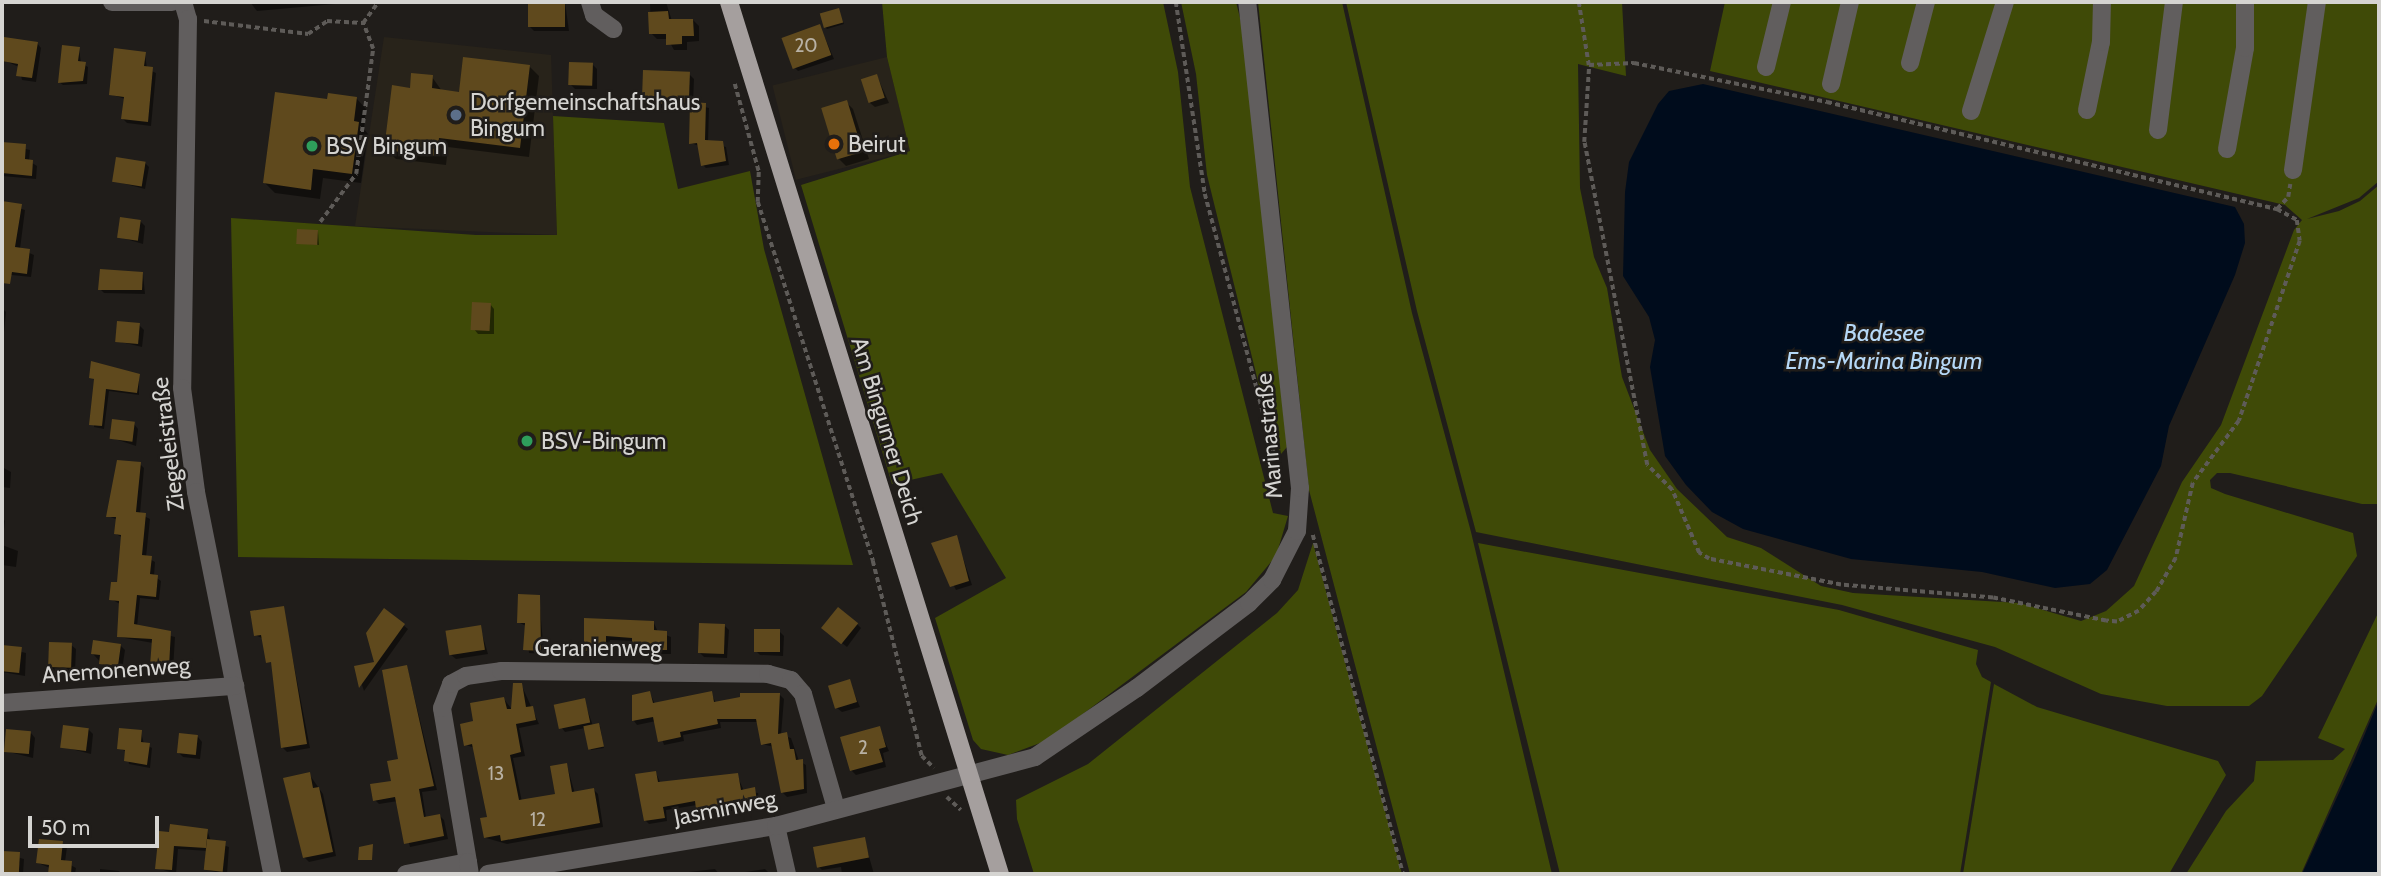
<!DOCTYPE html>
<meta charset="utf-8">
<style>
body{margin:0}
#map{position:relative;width:2381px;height:876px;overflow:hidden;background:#201d1a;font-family:Cabin,sans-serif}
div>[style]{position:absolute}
.built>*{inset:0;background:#28231a;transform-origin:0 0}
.green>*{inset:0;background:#3f4a07}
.water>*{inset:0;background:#000c1c}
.shadow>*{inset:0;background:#0007}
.building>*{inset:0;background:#5f491d;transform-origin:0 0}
.path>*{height:3.5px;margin-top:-1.75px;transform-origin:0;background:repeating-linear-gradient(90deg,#5e5b58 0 5px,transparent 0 8.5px)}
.minor>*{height:18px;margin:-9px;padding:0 9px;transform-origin:9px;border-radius:9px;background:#615e5e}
.major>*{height:18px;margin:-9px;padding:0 9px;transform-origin:9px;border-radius:9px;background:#a59f9e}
.dots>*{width:19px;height:19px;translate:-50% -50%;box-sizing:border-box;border:4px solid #201d1a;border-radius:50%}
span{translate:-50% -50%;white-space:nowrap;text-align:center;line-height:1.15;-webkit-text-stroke:5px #201d1a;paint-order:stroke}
.number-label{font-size:19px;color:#b8b1a4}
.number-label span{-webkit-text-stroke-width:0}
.poi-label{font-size:23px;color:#d5d4d1}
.left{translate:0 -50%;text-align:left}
.street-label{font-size:23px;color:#d5d4d1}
.water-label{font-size:24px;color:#b5d8f7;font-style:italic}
.frame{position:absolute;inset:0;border:4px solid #d5d4d1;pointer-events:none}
.scale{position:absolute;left:28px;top:816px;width:131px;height:32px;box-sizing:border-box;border:4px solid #d5d4d1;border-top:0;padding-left:9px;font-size:21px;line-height:24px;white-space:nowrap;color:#d5d4d1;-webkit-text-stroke:5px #201d1a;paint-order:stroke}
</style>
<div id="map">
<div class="built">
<div style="clip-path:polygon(384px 37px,551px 55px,557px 235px,355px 226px)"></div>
<div style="left:887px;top:57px;width:97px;height:118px;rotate:76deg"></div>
</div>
<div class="green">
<div style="clip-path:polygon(882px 2px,1163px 2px,1178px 72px,1190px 187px,1273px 513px,1288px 516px,1276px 556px,1246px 592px,1048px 740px,1008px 755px,981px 749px,973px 740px,935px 618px,1006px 578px,942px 473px,892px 484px,801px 185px,910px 151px,887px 57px)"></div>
<div style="clip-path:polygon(1181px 2px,1236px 2px,1243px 30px,1287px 447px,1281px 454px,1271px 434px,1207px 175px,1196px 74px)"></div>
<div style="clip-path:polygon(1258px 2px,1342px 2px,1412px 313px,1471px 532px,1552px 874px,1410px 874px,1309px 490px)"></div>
<div style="clip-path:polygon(1346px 2px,1622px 2px,1626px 76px,1578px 64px,1580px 188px,1594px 257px,1607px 288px,1622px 377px,1650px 450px,1677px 489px,1727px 537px,1761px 548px,1821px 586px,1853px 593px,2019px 603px,2081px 621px,2106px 611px,2134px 586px,2182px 482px,2221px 425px,2294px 230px,2302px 220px,2285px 205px,1710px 71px,1725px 2px,2379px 2px,2379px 181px,2359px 198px,2307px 219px,2339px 211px,2360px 201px,2379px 185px,2379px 504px,2362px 504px,2230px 473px,2217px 473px,2210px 480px,2211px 488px,2225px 494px,2353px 533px,2357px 556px,2262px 696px,2249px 706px,2167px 706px,2101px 694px,1995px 647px,1842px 605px,1476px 532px,1417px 311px)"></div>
<div style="clip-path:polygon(553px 116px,664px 123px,678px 189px,750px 171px,764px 249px,853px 565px,238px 557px,231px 218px,476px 235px,557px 235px)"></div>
<div style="clip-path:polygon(1313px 543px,1402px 874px,1034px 874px,1017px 819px,1016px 800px,1088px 764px,1277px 613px,1298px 590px)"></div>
<div style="clip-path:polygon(1478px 543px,1839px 610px,1978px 650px,1976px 664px,1982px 677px,1991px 682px,1960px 874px,1560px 874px)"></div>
<div style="clip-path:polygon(2379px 611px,2379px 697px,2301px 874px,2186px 874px,2226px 811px,2254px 781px,2256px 761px,2333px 760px,2345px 749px,2318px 738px)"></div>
<div style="clip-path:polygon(1994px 684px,2037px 707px,2218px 761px,2226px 775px,2169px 874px,1963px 874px)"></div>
</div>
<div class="water">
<div style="clip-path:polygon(1703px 84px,2235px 207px,2244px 224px,2245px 243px,2235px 275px,2169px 426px,2161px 466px,2107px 570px,2090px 584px,2055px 588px,1982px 572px,1851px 559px,1743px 529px,1712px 512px,1686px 485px,1665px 456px,1650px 367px,1655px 340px,1649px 317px,1623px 276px,1625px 192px,1629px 162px,1658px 104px,1669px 91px)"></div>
<div style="clip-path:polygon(2379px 700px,2379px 874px,2302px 874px,2354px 760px)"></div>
</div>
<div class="shadow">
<div style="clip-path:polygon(250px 2px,357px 2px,257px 11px)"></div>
<div style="clip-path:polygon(529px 2px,565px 2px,569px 31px,534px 31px,530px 27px)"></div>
<div style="clip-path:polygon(635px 2px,666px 2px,672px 21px,693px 20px,699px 26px,699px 41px,687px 42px,687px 50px,674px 50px,668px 39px,657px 39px,651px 33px,650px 4px)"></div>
<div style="clip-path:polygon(838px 10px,844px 24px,827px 29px,825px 27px)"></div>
<div style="clip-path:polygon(820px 26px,834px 59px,798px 71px,794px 67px)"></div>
<div style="clip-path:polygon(37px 43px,41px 48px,36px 82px,22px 80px,19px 67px,3px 60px)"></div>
<div style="clip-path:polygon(79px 49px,81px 63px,88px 67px,87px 84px,63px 85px,59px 82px)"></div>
<div style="clip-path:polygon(145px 54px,147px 69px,156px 73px,151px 126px,127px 123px,123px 119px,125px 99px,110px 94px)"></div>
<div style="clip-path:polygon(593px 65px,597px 69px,597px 89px,575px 89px,570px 84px)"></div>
<div style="clip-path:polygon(529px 66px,539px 76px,529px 157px,448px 147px,446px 165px,396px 159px,386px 149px,411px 89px,432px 77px,442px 91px,461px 94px)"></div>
<div style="clip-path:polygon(689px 74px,694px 79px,693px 104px,709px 108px,708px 142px,726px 147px,729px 165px,706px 168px,703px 165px,699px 146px,691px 143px,691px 110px,648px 107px,643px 103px)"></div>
<div style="clip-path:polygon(877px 76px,889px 103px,875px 107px,870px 103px)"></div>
<div style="clip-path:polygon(357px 99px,366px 109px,364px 129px,368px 134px,361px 183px,323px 178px,320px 199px,275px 193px,265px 183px,328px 101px)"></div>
<div style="clip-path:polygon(846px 102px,853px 109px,869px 159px,846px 166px,839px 159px)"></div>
<div style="clip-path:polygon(2px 144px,30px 150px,29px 161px,37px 166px,36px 179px,2px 176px)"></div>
<div style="clip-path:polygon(145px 163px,149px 167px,145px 189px,114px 181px)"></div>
<div style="clip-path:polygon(2px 203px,25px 210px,20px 249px,34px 255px,31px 277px,2px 274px)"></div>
<div style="clip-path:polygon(140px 221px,145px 226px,143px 244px,119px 237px)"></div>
<div style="clip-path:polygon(318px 231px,319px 245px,299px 243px)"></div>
<div style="clip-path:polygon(143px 274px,145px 294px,104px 293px,100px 289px)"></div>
<div style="clip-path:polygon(490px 304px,494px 309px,494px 334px,478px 334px,474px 329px)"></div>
<div style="clip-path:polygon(2px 308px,6px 312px,4px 332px,2px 332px)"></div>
<div style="clip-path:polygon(139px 325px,144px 330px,142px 347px,117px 341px)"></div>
<div style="clip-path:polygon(139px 376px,139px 395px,109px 391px,104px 429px,94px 427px,96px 381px,91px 377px)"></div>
<div style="clip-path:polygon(134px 424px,138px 429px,136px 446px,112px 438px)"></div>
<div style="clip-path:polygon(140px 464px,144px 468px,140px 514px,150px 519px,146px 557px,155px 562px,154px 576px,161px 581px,159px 600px,140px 598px,137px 627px,175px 637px,173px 670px,152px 665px,153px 643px,119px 637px,120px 604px,111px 599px,118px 584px,123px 538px,116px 534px,118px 520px,108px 516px)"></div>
<div style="clip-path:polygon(2px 467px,11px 472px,10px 488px,2px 487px)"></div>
<div style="clip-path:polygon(2px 517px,5px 521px,3px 538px,2px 538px)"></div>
<div style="clip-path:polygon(956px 537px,972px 585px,956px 590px,933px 545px)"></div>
<div style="clip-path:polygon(2px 545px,18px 551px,16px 567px,2px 565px)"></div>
<div style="clip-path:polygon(539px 597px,544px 654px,529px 653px,526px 626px,518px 622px)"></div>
<div style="clip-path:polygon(283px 608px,310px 748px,287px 752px,283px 748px,273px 667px,264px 639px,255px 635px)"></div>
<div style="clip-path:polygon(384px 610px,408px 629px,364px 691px,356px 667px,376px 663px)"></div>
<div style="clip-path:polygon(586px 620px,654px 623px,658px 632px,671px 637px,671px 654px,639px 654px,634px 641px,610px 640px,610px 655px,590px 655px,585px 650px)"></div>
<div style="clip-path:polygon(857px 624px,861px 628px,847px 647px,828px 632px)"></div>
<div style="clip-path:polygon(725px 626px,729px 630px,727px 658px,704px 657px,700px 653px)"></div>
<div style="clip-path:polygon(480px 627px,488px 654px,456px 659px,451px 655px)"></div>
<div style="clip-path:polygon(779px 631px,784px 636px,783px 656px,760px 655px,756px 651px)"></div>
<div style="clip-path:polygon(71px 645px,76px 649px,75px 671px,55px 671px,50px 666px)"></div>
<div style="clip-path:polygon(120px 645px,125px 650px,122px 670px,106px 668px,93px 654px)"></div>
<div style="clip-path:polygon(2px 647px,26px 653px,25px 676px,2px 672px)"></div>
<div style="clip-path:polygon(407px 667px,437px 790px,422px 792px,426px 818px,440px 816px,444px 820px,448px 839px,410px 847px,398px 801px,379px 804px,375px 800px,393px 782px,400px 760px)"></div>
<div style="clip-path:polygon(849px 681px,860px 707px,842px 712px,837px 708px)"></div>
<div style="clip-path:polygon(521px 684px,539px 724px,519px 728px,525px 756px,513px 758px,522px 802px,557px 795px,567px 765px,575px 794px,594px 790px,598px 794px,603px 827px,507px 844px,486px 838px,490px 818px,475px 748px,466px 745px,475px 723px,504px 699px,513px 711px)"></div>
<div style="clip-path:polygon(650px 693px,655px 704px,711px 693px,716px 703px,780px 695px,784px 699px,781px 735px,791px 738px,799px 761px,806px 765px,807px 793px,787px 797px,783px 793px,774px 747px,762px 744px,759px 722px,720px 722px,721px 728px,683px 735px,684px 741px,664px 745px,656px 721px,637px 725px,634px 721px)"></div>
<div style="clip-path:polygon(584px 700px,593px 726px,600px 726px,604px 748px,591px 750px,585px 728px,565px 732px,561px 727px)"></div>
<div style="clip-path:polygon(879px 728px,889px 751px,883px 753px,886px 767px,856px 775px,851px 770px)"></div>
<div style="clip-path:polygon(88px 729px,93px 734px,91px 754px,63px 747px)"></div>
<div style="clip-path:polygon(141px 732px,144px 744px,152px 748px,150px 768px,129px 764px,127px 752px,119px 748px)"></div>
<div style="clip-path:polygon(31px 733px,35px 738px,33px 758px,5px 751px)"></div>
<div style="clip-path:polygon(198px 737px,202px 742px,200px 759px,183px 757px,178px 752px)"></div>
<div style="clip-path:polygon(656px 773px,661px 784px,737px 775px,744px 791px,758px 793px,760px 805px,721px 813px,701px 812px,697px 805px,666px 810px,667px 821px,649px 824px,645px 820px)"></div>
<div style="clip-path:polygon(309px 774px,323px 794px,336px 856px,309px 862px,304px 857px)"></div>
<div style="clip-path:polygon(207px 830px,211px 841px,229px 847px,227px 874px,206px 870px,208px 851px,178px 849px,176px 874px,157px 868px,160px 833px)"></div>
<div style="clip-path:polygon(864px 839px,874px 874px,842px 874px,841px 867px,822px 870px,818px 866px)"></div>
<div style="clip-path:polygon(62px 843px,67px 847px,65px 862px,76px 868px,75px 874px,50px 874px,50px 868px,38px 863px)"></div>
<div style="clip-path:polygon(2px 853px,24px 859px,23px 874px,2px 874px)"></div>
<div style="clip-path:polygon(100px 869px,119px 871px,122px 874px,100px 874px)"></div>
<div style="clip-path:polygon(715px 869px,719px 874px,671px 874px)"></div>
<div style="clip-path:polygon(765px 869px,770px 874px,732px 874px)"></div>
</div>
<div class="building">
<div style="left:528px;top:2px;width:37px;height:25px"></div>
<div style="left:839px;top:8px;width:15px;height:20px;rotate:74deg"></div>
<div style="clip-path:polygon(668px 11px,669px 19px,693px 19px,694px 36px,682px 36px,682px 44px,666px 45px,666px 34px,649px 34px,648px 12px)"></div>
<div style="left:820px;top:24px;width:33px;height:41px;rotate:70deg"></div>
<div style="clip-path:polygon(4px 37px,38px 42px,32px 78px,16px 76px,18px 64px,2px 61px)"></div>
<div style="clip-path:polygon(62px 45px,80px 47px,78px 61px,86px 62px,83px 81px,58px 83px)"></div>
<div style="clip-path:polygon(114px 48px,146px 52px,144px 66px,153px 67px,148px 122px,121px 119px,124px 97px,109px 95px)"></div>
<div style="clip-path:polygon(463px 57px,530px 65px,520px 148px,439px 138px,437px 156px,384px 150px,392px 85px,410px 88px,411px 73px,433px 75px,432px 88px,459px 92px)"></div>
<div style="left:569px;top:62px;width:24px;height:23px;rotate:2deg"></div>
<div style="left:643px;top:70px;width:47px;height:33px;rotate:2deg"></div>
<div style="left:877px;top:74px;width:25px;height:17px;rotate:72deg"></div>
<div style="clip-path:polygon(275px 92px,327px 99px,328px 93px,357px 97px,354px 121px,359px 122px,352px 174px,313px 169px,311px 190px,263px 183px)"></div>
<div style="left:847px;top:100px;width:54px;height:27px;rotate:73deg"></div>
<div style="clip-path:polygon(690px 102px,706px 103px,705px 140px,723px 141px,726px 161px,701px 166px,697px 143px,689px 144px)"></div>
<div style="clip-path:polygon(2px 142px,26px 144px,25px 159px,33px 160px,32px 176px,2px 173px)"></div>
<div style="left:116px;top:157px;width:30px;height:25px;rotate:9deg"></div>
<div style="clip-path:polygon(2px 201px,22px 204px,15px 247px,30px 249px,27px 274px,12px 272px,10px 284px,2px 283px)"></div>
<div style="left:120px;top:217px;width:21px;height:21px;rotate:8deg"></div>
<div style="left:297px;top:229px;width:21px;height:15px;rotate:3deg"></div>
<div style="clip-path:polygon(100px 269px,143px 272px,142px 290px,98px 290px)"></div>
<div style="left:472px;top:302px;width:19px;height:28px;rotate:3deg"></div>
<div style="left:117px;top:321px;width:23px;height:21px;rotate:5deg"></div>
<div style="clip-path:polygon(91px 361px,140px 374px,137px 393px,106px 389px,102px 426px,89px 425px,94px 379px,89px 378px)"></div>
<div style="left:112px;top:419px;width:23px;height:20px;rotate:7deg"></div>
<div style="clip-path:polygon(117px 460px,141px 462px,136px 512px,146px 513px,142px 555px,152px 556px,150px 574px,158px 575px,156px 597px,137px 595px,134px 624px,171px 631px,169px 667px,150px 666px,152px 639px,117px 637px,119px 601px,109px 600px,111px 582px,117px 582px,121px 535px,114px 534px,116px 517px,106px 517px)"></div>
<div style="clip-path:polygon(957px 535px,969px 581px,950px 587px,931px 543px)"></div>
<div style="clip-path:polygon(518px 594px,540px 595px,541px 651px,523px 650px,525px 623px,517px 623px)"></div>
<div style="clip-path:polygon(284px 606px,307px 744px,281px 748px,271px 662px,266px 663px,261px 635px,254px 636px,250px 611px)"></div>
<div style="left:838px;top:607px;width:26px;height:27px;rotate:39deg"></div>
<div style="clip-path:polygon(384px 608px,405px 624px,359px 688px,354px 666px,374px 662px,366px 633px)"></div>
<div style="clip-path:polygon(584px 618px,654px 621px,654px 630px,667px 631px,667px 650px,632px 650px,632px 638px,606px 636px,606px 651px,584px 651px)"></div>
<div style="left:699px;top:623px;width:26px;height:30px;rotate:2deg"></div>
<div style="left:481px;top:625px;width:25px;height:36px;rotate:81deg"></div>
<div style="left:754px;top:629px;width:26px;height:23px"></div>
<div style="clip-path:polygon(93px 640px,121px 644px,118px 666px,99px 664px,100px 655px,91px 654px)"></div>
<div style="left:49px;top:642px;width:23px;height:25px;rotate:2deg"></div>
<div style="left:2px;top:645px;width:20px;height:26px;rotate:6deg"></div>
<div style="clip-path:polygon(407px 665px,434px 786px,419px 789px,424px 817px,440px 814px,444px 836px,404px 844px,395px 797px,373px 801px,370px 784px,391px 781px,387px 761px,398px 759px,382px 670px)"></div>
<div style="left:850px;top:679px;width:24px;height:23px;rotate:73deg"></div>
<div style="clip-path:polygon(513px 683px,522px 683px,526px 707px,533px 706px,536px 720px,516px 724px,521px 752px,510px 755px,519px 800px,555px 794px,550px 766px,567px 763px,572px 792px,594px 788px,600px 823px,501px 841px,500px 835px,484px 838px,480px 818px,487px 817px,472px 744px,464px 746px,460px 724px,473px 721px,470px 703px,504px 697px,507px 709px,511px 709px)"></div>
<div style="clip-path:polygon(650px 691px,653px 703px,712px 691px,714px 702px,740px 697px,740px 693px,780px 693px,778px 734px,787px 732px,790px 749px,794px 749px,796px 760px,803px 759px,804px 789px,781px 793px,771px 743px,761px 745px,756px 719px,717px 719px,718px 724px,680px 732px,681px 737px,658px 742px,653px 717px,632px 721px,632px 695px)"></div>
<div style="left:585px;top:698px;width:25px;height:32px;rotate:78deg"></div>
<div style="left:599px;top:723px;width:24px;height:16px;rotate:78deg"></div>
<div style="left:63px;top:725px;width:26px;height:23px;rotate:7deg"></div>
<div style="clip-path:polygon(880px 726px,886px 747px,879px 749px,883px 762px,850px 771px,840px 737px)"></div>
<div style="clip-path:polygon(119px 728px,142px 730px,141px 742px,150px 743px,147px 765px,124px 761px,125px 750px,117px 749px)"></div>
<div style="left:6px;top:729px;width:25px;height:23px;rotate:5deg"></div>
<div style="left:179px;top:733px;width:19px;height:20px;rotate:6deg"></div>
<div style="clip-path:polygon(656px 771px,658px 782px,738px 773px,741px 790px,755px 787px,757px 802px,706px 812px,705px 808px,696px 809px,695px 801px,663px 807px,665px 818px,644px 821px,635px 774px)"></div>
<div style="clip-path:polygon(310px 772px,313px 788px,319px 787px,333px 852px,303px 858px,283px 778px)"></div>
<div style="clip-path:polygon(170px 824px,208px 829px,206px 848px,174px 846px,172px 870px,155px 869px,159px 831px,169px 832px)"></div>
<div style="left:865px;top:837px;width:21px;height:53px;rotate:79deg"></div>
<div style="clip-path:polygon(39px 839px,63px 841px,61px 860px,72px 861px,71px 874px,48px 874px,49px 865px,36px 863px)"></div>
<div style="left:207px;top:839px;width:19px;height:31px;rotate:6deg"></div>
<div style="clip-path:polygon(373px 844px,372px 860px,358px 860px,359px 847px)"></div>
<div style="left:2px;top:851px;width:18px;height:23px;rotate:3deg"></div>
</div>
<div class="path">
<div style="left:1176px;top:2px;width:194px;rotate:81.4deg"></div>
<div style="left:1205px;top:194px;width:295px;rotate:75.1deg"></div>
<div style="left:1579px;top:2px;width:64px;rotate:81deg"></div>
<div style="left:1589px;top:65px;width:45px;rotate:-2.5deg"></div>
<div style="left:1634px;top:63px;width:197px;rotate:11.4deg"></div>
<div style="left:1827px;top:102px;width:463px;rotate:13.4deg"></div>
<div style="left:2277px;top:209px;width:23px;rotate:29deg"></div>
<div style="left:2297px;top:220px;width:21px;rotate:82deg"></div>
<div style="left:2300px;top:241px;width:190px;rotate:108.7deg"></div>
<div style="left:2239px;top:421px;width:77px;rotate:126.6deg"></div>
<div style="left:2193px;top:483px;width:77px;rotate:102.8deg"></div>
<div style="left:2176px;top:558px;width:39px;rotate:120deg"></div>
<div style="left:2156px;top:592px;width:25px;rotate:132deg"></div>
<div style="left:2139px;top:611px;width:25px;rotate:153deg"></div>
<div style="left:2117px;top:622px;width:11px;rotate:-175deg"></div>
<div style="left:2106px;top:621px;width:115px;rotate:-168.5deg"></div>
<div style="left:1993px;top:598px;width:153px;rotate:-175.1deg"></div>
<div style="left:1841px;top:585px;width:135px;rotate:-168.9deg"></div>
<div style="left:1709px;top:559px;width:12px;rotate:-149deg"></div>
<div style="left:1699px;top:553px;width:69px;rotate:-113.2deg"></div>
<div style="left:1672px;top:490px;width:35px;rotate:-135deg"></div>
<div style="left:1647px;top:465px;width:329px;rotate:-101deg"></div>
<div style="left:1584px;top:142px;width:77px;rotate:-86.3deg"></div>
<div style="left:204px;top:21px;width:105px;rotate:7.1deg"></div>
<div style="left:308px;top:34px;width:23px;rotate:-34deg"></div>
<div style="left:327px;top:21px;width:36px;rotate:3deg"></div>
<div style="left:363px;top:23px;width:26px;rotate:-54deg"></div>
<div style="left:735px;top:84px;width:91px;rotate:74.7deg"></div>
<div style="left:759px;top:172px;width:30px;rotate:92deg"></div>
<div style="left:758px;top:202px;width:377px;rotate:72.2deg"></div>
<div style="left:873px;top:561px;width:201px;rotate:75.9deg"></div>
<div style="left:922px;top:756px;width:17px;rotate:45deg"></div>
<div style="left:2277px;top:209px;width:16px;rotate:-47deg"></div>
<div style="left:2288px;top:197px;width:13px;rotate:-81deg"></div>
<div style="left:320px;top:222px;width:60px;rotate:-53.1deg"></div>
<div style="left:356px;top:174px;width:126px;rotate:-82.3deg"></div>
<div style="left:373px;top:49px;width:28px;rotate:-111deg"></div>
<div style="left:1313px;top:535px;width:351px;rotate:75.1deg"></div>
<div style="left:947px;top:797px;width:19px;rotate:43deg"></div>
</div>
<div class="minor">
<div style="left:112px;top:2px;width:60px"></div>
<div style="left:183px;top:2px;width:18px;rotate:74deg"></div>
<div style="left:188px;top:19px;width:369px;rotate:90.9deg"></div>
<div style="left:182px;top:388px;width:105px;rotate:82.3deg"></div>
<div style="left:196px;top:492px;width:389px;rotate:78.7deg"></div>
<div style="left:590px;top:2px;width:14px;rotate:73deg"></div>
<div style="left:594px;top:15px;width:24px;rotate:36deg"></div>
<div style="left:1910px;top:63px;width:63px;rotate:-75.3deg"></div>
<div style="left:1766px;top:67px;width:67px;rotate:-76.2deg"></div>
<div style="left:1831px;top:84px;width:84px;rotate:-77deg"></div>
<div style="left:2087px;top:110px;width:69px;rotate:-78.4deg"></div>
<div style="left:2101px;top:42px;width:40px;rotate:-88.6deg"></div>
<div style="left:1971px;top:111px;width:114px;rotate:-72.7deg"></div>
<div style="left:2158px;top:130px;width:129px;rotate:-82.9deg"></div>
<div style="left:2227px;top:149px;width:103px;rotate:-79.9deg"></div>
<div style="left:2245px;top:48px;width:46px;rotate:-90deg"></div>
<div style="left:2293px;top:170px;width:170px;rotate:-81.9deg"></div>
<div style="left:2px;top:703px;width:234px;rotate:-4.2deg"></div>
<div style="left:776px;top:826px;width:49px;rotate:77.1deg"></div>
<div style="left:468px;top:862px;width:156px;rotate:-99.6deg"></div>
<div style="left:442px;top:708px;width:26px;rotate:-69deg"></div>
<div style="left:451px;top:684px;width:17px;rotate:-28deg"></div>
<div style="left:466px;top:676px;width:35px;rotate:-8deg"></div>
<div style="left:501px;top:671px;width:267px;rotate:0.6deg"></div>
<div style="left:768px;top:674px;width:24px;rotate:15deg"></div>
<div style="left:791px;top:680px;width:18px;rotate:49deg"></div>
<div style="left:803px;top:694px;width:119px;rotate:73.9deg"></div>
<div style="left:406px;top:874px;width:63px;rotate:-11deg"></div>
<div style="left:468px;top:862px;width:12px;rotate:81deg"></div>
<div style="left:488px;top:874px;width:292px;rotate:-9.5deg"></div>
<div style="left:776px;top:826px;width:268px;rotate:-14.9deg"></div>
<div style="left:1035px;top:757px;width:123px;rotate:-34.1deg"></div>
<div style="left:1137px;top:688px;width:141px;rotate:-37.2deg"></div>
<div style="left:1249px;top:603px;width:33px;rotate:-45deg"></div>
<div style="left:1272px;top:580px;width:55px;rotate:-63deg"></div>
<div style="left:1297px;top:531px;width:43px;rotate:-86deg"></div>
<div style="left:1300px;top:488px;width:489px;rotate:-96.2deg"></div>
</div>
<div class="major">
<div style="left:729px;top:2px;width:913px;rotate:72.74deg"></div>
</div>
<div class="dots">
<div style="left:456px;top:115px;background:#5c6f8a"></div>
<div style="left:834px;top:144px;background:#e8710a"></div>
<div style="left:312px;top:146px;background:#2e9e5b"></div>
<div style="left:527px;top:441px;background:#2e9e5b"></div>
</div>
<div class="number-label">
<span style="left:806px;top:46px">20</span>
<span style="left:863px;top:748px">2</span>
<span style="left:496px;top:774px">13</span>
<span style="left:538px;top:820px">12</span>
</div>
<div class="poi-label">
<span class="left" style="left:470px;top:115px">Dorfgemeinschaftshaus<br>Bingum</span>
<span class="left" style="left:848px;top:144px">Beirut</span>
<span class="left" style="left:326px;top:146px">BSV Bingum</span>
<span class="left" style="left:541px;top:441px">BSV-Bingum</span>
</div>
<div class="street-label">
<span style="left:887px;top:431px;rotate:73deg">Am Bingumer Deich</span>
<span style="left:1269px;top:436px;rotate:-95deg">Marinastraße</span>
<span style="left:168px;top:444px;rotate:-97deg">Ziegeleistraße</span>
<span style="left:598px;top:648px">Geranienweg</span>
<span style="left:116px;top:670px;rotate:-4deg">Anemonenweg</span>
<span style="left:725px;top:808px;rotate:-11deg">Jasminweg</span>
</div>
<div class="water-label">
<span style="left:1884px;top:347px">Badesee<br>Ems-Marina Bingum</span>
</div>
<div class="frame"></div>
<div class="scale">50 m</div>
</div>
